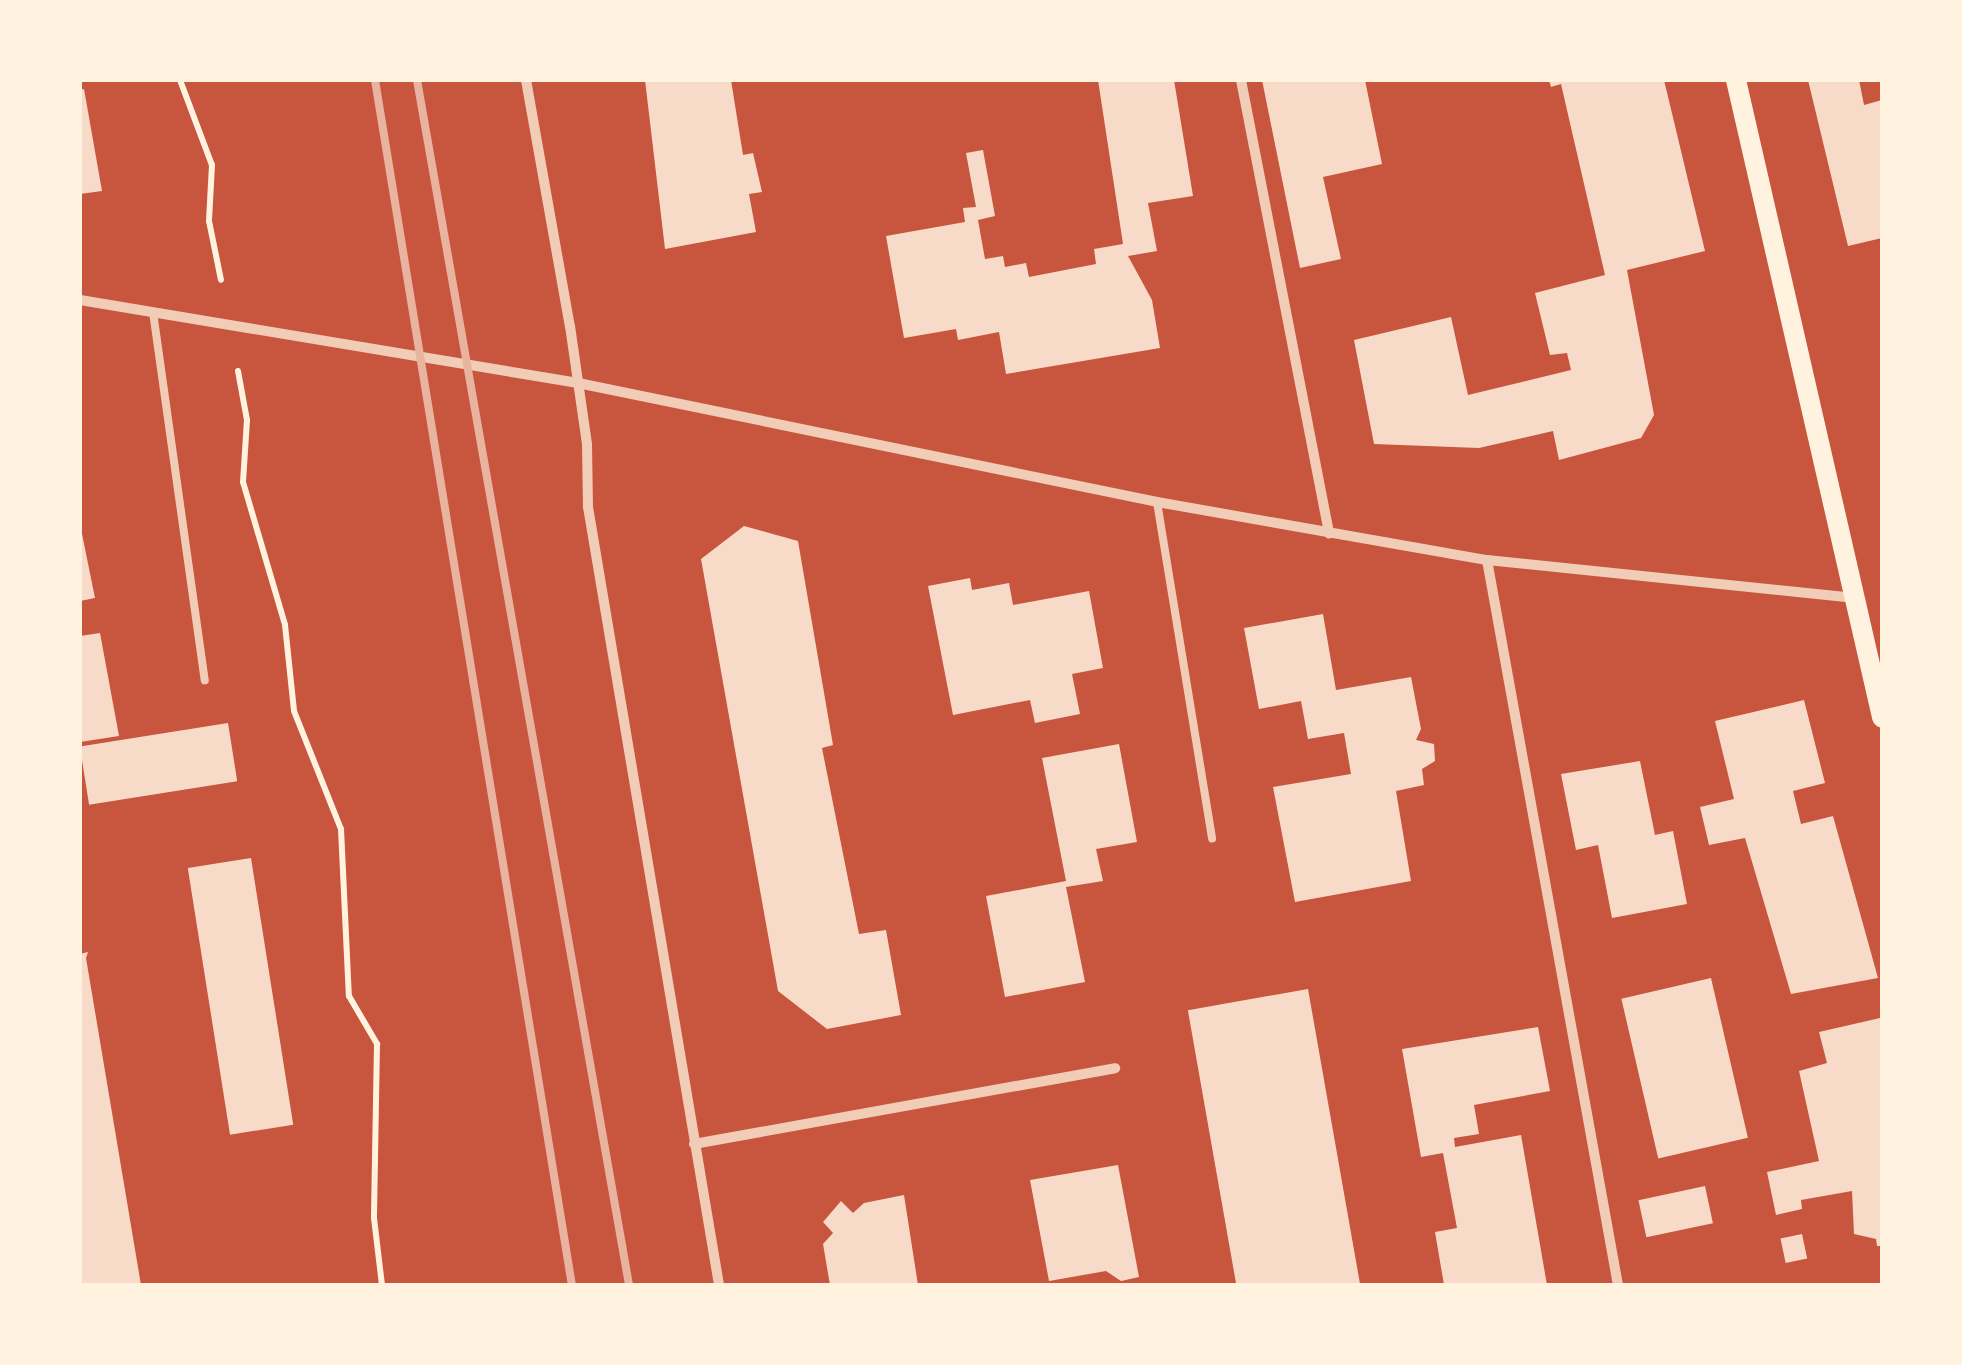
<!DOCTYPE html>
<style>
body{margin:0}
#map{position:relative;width:1962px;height:1365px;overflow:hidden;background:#c8553d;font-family:"Varela Round",sans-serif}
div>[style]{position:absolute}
.building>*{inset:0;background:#f7dbc8;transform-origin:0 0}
.path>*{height:6px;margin:-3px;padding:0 3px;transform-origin:3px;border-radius:3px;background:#fff3e0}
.service>*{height:8px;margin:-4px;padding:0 4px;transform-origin:4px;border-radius:4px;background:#f1ccb7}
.minor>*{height:10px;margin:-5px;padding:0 5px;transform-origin:5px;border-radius:5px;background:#f1ccb7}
.secondary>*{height:20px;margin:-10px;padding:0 10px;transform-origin:10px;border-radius:10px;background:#fff3e0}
.rail>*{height:8px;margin:-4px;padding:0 4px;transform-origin:4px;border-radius:4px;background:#e9b49f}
span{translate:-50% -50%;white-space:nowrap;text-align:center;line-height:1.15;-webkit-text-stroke:10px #fff3e0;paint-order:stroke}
.frame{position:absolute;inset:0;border:82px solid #fff3e0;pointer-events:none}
</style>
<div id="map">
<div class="building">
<div style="clip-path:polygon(645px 80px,731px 80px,743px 155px,753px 153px,762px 192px,749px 194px,756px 232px,665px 249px)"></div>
<div style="clip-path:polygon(1098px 80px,1174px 80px,1193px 196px,1148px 203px,1157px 251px,1128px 256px,1152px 300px,1160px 348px,1006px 374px,999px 332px,958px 340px,956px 329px,904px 338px,886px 236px,965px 222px,963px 208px,976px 207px,966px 153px,983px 150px,995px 216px,978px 220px,985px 259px,1003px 256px,1005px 267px,1026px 263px,1029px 277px,1096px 264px,1094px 249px,1123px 244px)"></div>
<div style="clip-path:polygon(1262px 80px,1365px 80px,1382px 164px,1323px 177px,1341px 259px,1300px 268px)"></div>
<div style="clip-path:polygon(1549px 80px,1664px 80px,1705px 251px,1627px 270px,1654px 415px,1641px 438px,1559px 460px,1553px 431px,1479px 448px,1374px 444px,1354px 340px,1451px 317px,1468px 395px,1571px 370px,1567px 353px,1550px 355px,1535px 293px,1605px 275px,1561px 84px,1551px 87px)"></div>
<div style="clip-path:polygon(1808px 80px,1859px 80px,1864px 105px,1882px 100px,1882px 238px,1848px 246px)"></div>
<div style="clip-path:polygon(84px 89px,102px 191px,80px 194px,80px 90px)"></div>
<div style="clip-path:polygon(80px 524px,95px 598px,80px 601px)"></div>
<div style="clip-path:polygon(744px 526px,798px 541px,833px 745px,822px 748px,859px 934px,886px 930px,901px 1015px,827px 1029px,778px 991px,701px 559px)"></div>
<div style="clip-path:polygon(970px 578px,972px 590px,1009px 583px,1013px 605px,1089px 591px,1103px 668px,1072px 674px,1080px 714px,1035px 723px,1030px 700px,953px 715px,928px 586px)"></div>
<div style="clip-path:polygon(1323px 614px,1336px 690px,1411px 677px,1421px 729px,1416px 740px,1434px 744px,1435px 761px,1422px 769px,1424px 785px,1396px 791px,1411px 881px,1295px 902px,1273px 787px,1351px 774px,1344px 733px,1308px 739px,1301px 701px,1259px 709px,1244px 628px)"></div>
<div style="clip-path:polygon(100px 633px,119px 736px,80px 742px,80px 636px)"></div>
<div style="clip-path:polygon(1804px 700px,1825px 783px,1793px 791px,1801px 824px,1833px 816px,1878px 978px,1791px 994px,1745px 838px,1709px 845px,1700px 807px,1734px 799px,1715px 721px)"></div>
<div style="left:228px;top:723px;width:59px;height:150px;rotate:81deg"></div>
<div style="clip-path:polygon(1119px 744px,1137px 842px,1096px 849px,1103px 881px,1066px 887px,1085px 982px,1005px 997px,986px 896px,1066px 881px,1042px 758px)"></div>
<div style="clip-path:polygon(1640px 761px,1655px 835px,1673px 831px,1687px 904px,1612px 918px,1598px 845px,1576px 850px,1561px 774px)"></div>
<div style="left:251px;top:858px;width:270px;height:64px;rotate:81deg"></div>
<div style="clip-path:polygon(88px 952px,86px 958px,141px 1285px,80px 1285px,80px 954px)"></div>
<div style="left:1711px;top:978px;width:164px;height:92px;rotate:77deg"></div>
<div style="left:1308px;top:989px;width:301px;height:122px;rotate:80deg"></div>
<div style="clip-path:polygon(1880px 1018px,1882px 1246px,1877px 1246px,1876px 1239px,1854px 1234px,1852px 1191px,1801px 1200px,1802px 1209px,1776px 1215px,1767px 1172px,1819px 1161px,1799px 1071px,1827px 1063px,1819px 1032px)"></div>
<div style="clip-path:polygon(1538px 1027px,1550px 1091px,1474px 1105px,1479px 1134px,1454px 1138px,1455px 1147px,1521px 1135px,1547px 1285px,1444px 1285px,1435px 1232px,1457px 1228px,1443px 1153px,1421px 1157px,1402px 1049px)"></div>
<div style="clip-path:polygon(1118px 1165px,1139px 1277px,1121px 1281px,1106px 1271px,1049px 1281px,1030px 1180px)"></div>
<div style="left:1705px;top:1186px;width:38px;height:68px;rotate:78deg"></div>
<div style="clip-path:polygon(904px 1195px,918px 1285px,830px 1285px,823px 1244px,833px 1233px,823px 1222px,841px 1201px,853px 1213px,864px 1203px)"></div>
<div style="left:1802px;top:1234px;width:25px;height:22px;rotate:78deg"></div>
</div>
<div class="path">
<div style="left:180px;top:80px;width:91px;rotate:69.4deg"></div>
<div style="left:212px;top:165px;width:56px;rotate:93.1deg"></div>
<div style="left:209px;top:221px;width:60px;rotate:78.5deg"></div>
<div style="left:238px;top:371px;width:50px;rotate:79.6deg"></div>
<div style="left:247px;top:420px;width:62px;rotate:93.7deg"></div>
<div style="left:243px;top:482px;width:149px;rotate:73.6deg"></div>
<div style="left:285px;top:625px;width:86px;rotate:84deg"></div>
<div style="left:294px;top:711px;width:127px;rotate:68.3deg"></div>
<div style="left:341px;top:829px;width:167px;rotate:87.3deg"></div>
<div style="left:349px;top:996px;width:56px;rotate:59.7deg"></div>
<div style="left:377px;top:1044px;width:174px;rotate:91deg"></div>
<div style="left:374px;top:1218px;width:67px;rotate:83.2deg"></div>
</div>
<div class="service">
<div style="left:153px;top:312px;width:372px;rotate:82deg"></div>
<div style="left:1157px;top:502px;width:341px;rotate:80.7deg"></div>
</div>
<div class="minor">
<div style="left:526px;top:80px;width:250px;rotate:79.9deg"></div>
<div style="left:570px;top:326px;width:119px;rotate:81.8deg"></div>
<div style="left:587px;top:444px;width:63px;rotate:89.1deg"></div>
<div style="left:588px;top:507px;width:789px;rotate:80.44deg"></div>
<div style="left:1241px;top:80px;width:462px;rotate:79deg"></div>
<div style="left:80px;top:300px;width:505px;rotate:9.46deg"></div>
<div style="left:578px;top:383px;width:591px;rotate:11.61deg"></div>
<div style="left:1157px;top:502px;width:335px;rotate:10deg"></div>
<div style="left:1487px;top:560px;width:368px;rotate:5.9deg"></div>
<div style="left:1487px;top:560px;width:737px;rotate:79.76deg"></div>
<div style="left:694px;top:1144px;width:428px;rotate:-10.2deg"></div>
</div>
<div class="secondary">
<div style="left:1736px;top:80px;width:654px;rotate:77.09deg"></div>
</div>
<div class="rail">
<div style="left:375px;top:80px;width:1221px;rotate:80.72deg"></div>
<div style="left:417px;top:80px;width:1224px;rotate:80.02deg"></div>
</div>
<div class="frame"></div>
</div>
